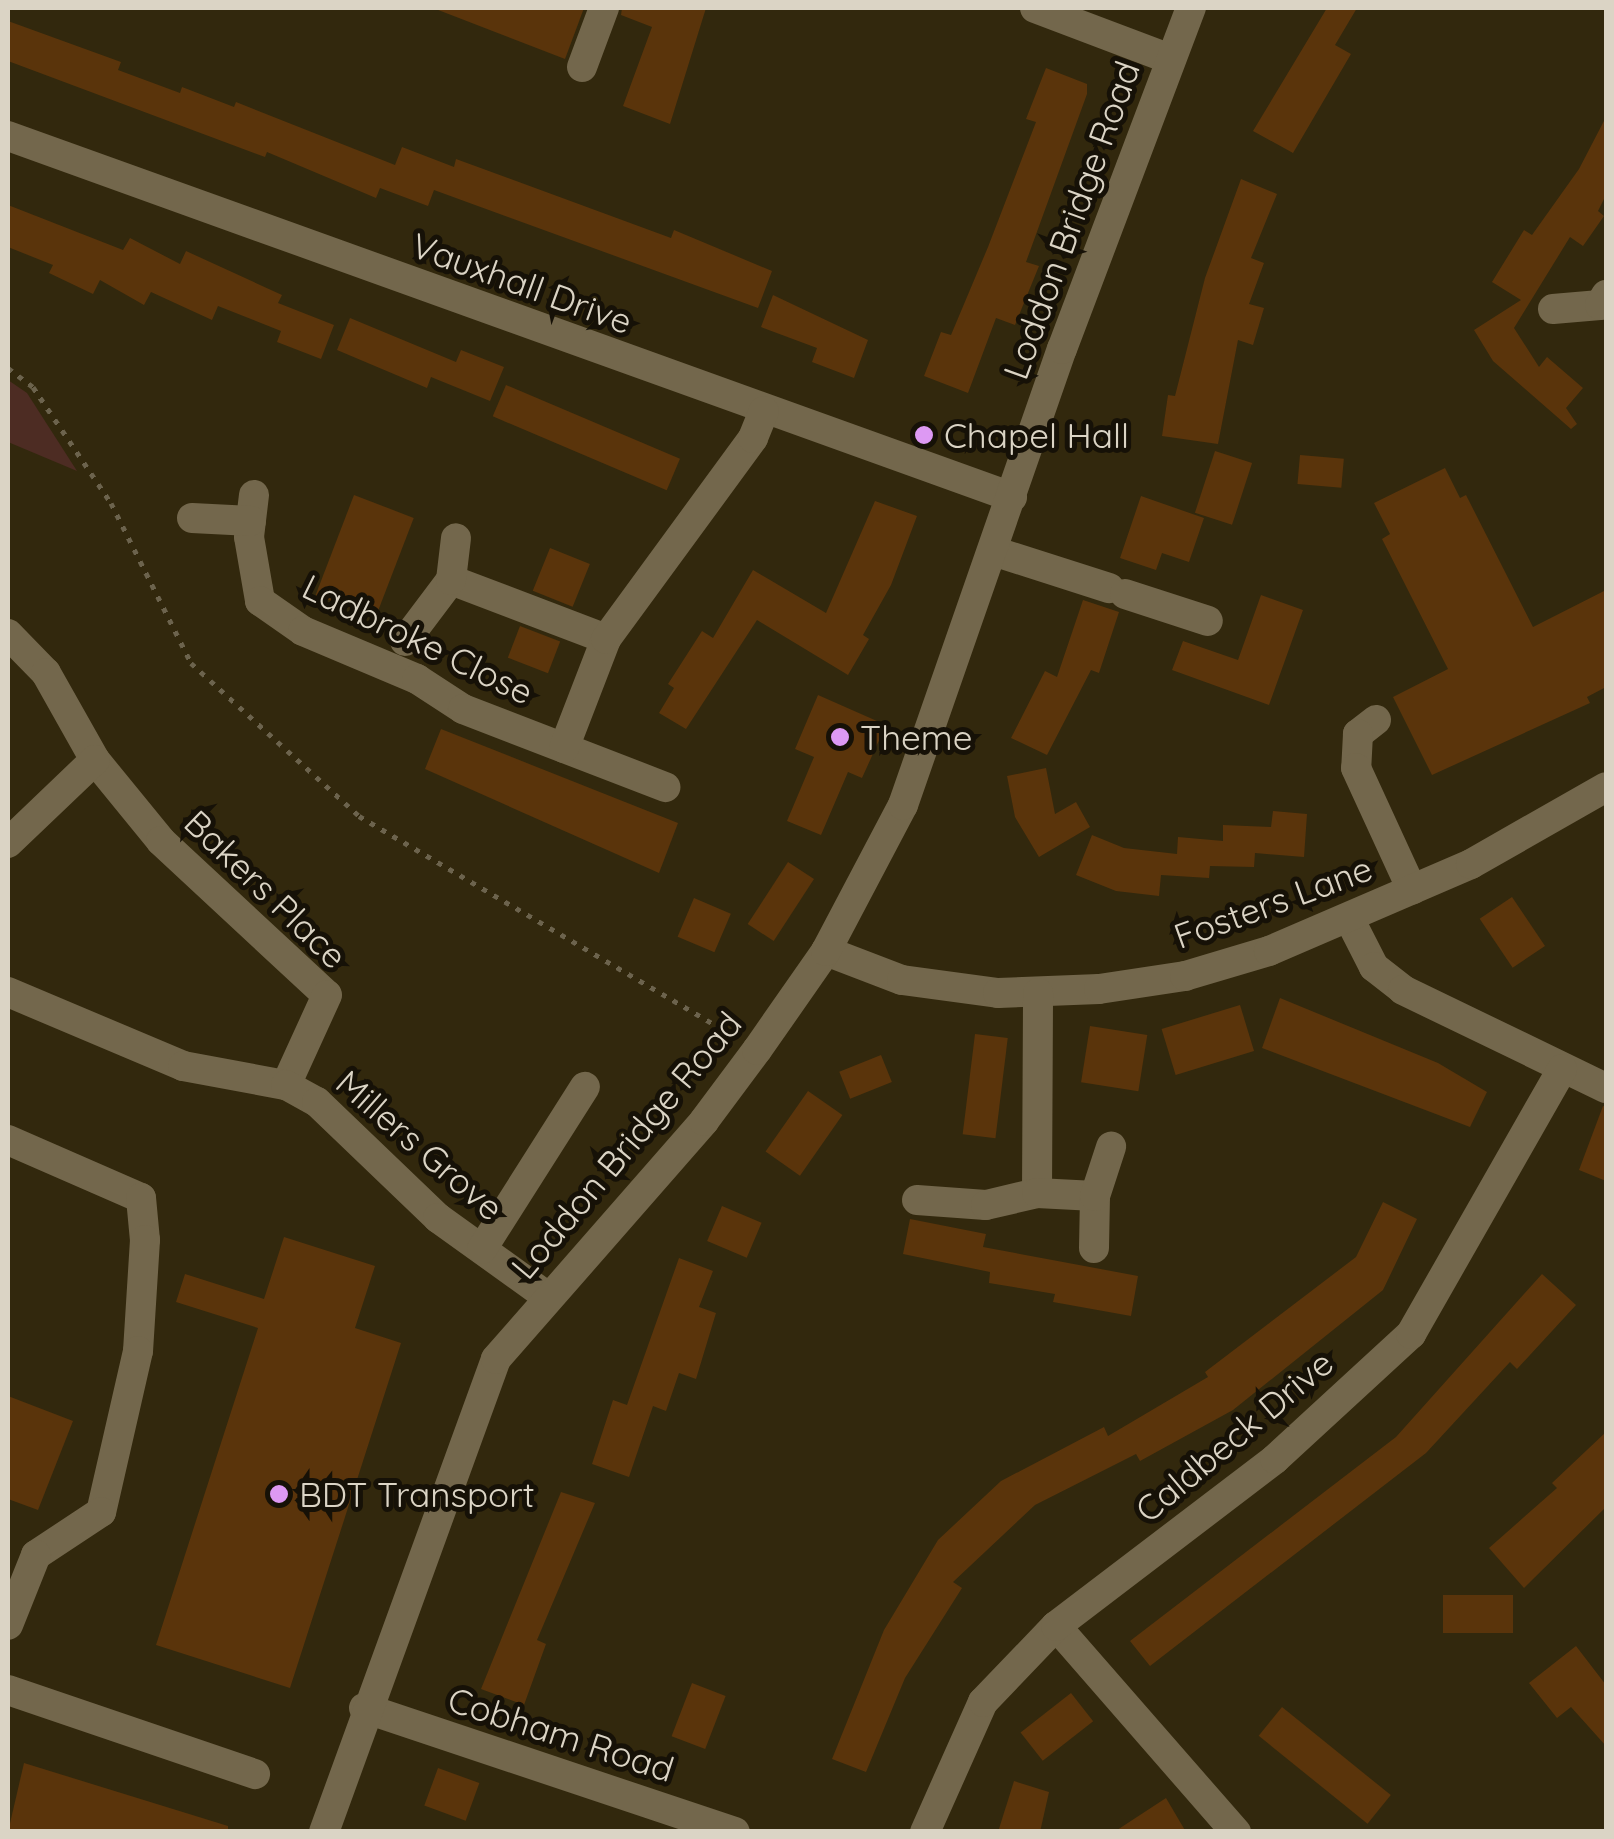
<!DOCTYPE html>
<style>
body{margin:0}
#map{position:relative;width:1614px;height:1839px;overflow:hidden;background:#32280d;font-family:Quicksand,sans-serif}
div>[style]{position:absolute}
.green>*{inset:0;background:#4d2c23}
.building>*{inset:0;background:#5a340b;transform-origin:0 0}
.path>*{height:5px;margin-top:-2.5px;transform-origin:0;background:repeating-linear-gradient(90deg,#6c634d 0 5px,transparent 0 13px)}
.minor>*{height:30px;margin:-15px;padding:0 15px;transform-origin:15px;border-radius:15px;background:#73674c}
.dots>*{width:28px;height:28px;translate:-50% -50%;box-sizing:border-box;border:5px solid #161107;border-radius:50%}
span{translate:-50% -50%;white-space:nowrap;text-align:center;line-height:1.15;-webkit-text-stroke:10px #161107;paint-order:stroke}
.street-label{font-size:35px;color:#dbd4c5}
.poi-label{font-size:35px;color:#dbd4c5}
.left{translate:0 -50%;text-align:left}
.frame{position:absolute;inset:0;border:10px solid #dbd4c5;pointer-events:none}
</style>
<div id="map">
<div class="green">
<div style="clip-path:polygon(8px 380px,27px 393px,77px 471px,8px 442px)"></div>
</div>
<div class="building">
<div style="clip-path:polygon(433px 8px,584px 8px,565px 59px)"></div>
<div style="clip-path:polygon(622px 8px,706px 8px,670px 124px,623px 106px,652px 27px,621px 15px)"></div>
<div style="clip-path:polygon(1327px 8px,1357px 8px,1335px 45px,1351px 54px,1293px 153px,1253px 131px)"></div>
<div style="clip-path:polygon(8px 21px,121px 62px,118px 70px,180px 93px,182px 87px,234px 107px,236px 102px,395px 165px,402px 147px,454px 167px,456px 159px,671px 238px,674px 230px,772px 271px,758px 308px,434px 190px,428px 206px,380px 188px,376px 198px,267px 152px,265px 157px,8px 61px)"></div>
<div style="clip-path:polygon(1046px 68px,1087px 84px,1087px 94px,1026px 262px,1039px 266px,1015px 325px,996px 318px,968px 393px,924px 376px,941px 332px,951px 335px,988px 247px,1036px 122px,1026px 119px)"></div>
<div style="clip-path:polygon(1606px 117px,1606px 195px,1598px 211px,1604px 216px,1583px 246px,1570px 237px,1514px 328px,1539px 367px,1547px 357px,1583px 388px,1566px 408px,1577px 424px,1571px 429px,1493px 361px,1474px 330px,1521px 300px,1492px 282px,1524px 230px,1532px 235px,1579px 169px)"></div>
<div style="clip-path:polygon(1241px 179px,1277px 194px,1251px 258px,1264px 263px,1249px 304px,1264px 308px,1253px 345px,1238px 340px,1218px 444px,1162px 436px,1168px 395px,1175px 396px,1205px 278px)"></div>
<div style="clip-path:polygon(8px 205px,123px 250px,130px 238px,180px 264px,186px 251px,282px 295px,278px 303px,334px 325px,321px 359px,277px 342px,281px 331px,218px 306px,212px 320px,151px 292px,144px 305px,100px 280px,93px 294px,49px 273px,53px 265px,8px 247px)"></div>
<div style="clip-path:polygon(773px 295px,868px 340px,854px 378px,812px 362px,817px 348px,761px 327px)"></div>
<div style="clip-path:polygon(350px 318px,456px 362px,461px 350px,504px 367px,490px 401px,431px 377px,427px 388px,337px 350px)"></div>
<div style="left:506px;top:385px;width:189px;height:34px;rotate:23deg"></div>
<div style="left:1215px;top:451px;width:39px;height:65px;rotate:18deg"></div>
<div style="left:1300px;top:455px;width:44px;height:29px;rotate:5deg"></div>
<div style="clip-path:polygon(1445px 468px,1460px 498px,1466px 495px,1533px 627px,1606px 590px,1606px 687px,1587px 697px,1590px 703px,1432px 775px,1393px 697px,1448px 669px,1382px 539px,1390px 534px,1374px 503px)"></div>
<div style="left:354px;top:495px;width:64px;height:107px;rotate:21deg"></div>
<div style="clip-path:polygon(1141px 496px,1204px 518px,1189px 562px,1162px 553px,1156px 570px,1120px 558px)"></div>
<div style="clip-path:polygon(875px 501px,917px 516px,891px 585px,863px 635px,869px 639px,848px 675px,757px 620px,686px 729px,659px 713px,674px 688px,668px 684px,702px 631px,713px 638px,753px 570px,826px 613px)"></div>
<div style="left:550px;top:548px;width:43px;height:46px;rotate:22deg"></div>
<div style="clip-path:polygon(1261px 595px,1303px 610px,1269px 705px,1172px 670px,1183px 641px,1238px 660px)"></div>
<div style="clip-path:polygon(1083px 600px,1119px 612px,1099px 673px,1091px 670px,1047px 755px,1011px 738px,1045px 671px,1057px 677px)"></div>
<div style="left:520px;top:626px;width:43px;height:34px;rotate:21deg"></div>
<div style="clip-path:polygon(818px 695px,886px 725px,862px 778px,848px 772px,821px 835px,787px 821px,814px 757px,795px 749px)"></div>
<div style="clip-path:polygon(441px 729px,678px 823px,659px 873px,425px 769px)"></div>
<div style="clip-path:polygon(1046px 768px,1055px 814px,1076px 802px,1090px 827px,1039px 857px,1015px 817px,1007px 776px)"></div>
<div style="clip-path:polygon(1273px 811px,1307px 814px,1304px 857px,1255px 853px,1254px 867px,1210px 866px,1209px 878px,1161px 875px,1159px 896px,1116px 891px,1076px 875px,1092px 835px,1124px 848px,1177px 854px,1178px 837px,1223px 841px,1223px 825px,1271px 827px)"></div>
<div style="left:788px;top:862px;width:31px;height:74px;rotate:33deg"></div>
<div style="left:1512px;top:897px;width:59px;height:39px;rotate:56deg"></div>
<div style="left:694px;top:898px;width:40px;height:42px;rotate:23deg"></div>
<div style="clip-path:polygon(1280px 998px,1438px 1063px,1487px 1092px,1470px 1127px,1262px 1048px)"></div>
<div style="left:1240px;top:1005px;width:48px;height:82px;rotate:73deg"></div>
<div style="left:1090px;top:1026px;width:58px;height:57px;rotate:9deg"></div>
<div style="left:975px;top:1034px;width:33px;height:101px;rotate:7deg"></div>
<div style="left:881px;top:1055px;width:29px;height:45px;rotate:68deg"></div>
<div style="left:808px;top:1091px;width:42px;height:74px;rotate:35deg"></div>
<div style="clip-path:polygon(1603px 1106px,1606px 1107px,1606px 1181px,1579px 1170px)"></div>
<div style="clip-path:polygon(1383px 1202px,1417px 1219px,1383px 1290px,1233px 1410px,1140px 1461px,1136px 1454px,1035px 1505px,953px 1582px,962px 1588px,905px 1678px,866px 1772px,832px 1759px,884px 1630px,938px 1540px,1001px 1481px,1104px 1427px,1108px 1436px,1208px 1377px,1205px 1372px,1356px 1257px)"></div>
<div style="left:722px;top:1206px;width:43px;height:38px;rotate:23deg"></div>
<div style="clip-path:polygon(910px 1219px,986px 1234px,983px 1247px,1138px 1276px,1131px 1316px,1053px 1302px,1055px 1294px,989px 1283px,990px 1272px,903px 1254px)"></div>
<div style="clip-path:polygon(284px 1237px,375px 1266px,355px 1328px,401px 1343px,290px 1688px,156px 1645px,258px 1328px,176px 1302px,185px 1274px,264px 1299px)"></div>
<div style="clip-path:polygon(679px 1258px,713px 1271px,699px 1307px,716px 1313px,696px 1379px,679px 1373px,666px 1411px,653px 1406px,629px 1477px,592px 1464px,613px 1400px,627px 1405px)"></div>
<div style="clip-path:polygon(1542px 1274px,1576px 1305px,1517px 1369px,1510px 1362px,1426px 1453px,1150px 1666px,1130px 1641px,1396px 1437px)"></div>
<div style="clip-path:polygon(8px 1396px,73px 1421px,38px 1510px,8px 1499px)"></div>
<div style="clip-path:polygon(1606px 1432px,1606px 1507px,1524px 1588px,1489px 1548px,1557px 1488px,1552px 1483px)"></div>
<div style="clip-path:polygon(561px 1492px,595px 1503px,537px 1640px,546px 1644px,524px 1705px,481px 1689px)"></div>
<div style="left:1443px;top:1595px;width:70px;height:38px"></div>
<div style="clip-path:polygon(1576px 1646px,1606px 1685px,1606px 1746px,1571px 1707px,1557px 1718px,1529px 1683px)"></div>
<div style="left:692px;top:1683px;width:36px;height:57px;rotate:21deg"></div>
<div style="left:1071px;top:1693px;width:36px;height:64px;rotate:52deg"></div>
<div style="left:1282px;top:1707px;width:140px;height:37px;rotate:39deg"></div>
<div style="clip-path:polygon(24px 1763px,228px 1826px,228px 1832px,8px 1832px)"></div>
<div style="left:438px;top:1768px;width:44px;height:40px;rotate:20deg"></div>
<div style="clip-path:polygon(1014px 1781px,1049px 1792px,1040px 1832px,998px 1832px)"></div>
<div style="clip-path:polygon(1166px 1798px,1186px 1832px,1114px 1832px)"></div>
</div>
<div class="path">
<div style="left:8px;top:368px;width:31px;rotate:37deg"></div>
<div style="left:33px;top:387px;width:140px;rotate:56.1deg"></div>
<div style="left:111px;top:503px;width:179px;rotate:63.4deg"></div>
<div style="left:191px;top:663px;width:227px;rotate:42.3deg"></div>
<div style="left:359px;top:816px;width:433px;rotate:30.4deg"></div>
</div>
<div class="minor">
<div style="left:1035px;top:8px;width:144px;rotate:20.7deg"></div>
<div style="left:582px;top:67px;width:63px;rotate:-69.6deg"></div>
<div style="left:8px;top:136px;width:1067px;rotate:19.78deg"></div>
<div style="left:1553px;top:309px;width:47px;rotate:-4.9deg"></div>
<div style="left:1600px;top:305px;width:12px;rotate:-59deg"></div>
<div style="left:254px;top:495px;width:42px;rotate:96.8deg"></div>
<div style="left:249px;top:537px;width:65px;rotate:80.2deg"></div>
<div style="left:260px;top:601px;width:52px;rotate:34.9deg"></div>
<div style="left:303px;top:631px;width:124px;rotate:22.8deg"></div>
<div style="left:417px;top:679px;width:55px;rotate:33.1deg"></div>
<div style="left:463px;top:709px;width:217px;rotate:21.1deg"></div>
<div style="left:192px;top:518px;width:59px;rotate:2.9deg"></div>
<div style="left:993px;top:551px;width:122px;rotate:17.7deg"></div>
<div style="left:451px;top:580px;width:166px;rotate:20.8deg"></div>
<div style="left:1125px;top:594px;width:87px;rotate:18deg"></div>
<div style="left:8px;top:634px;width:54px;rotate:45.7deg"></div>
<div style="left:46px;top:673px;width:100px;rotate:60.6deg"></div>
<div style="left:95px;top:760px;width:104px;rotate:50.8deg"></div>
<div style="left:161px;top:841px;width:226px;rotate:42.9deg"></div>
<div style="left:327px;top:995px;width:99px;rotate:114.5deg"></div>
<div style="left:405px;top:641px;width:76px;rotate:-53deg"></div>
<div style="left:451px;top:580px;width:42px;rotate:-83.2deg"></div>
<div style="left:1376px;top:720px;width:23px;rotate:142deg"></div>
<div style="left:1358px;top:734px;width:34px;rotate:93deg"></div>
<div style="left:1356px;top:768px;width:134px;rotate:65.3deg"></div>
<div style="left:564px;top:748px;width:117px;rotate:-68.9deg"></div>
<div style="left:606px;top:639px;width:249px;rotate:-53.8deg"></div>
<div style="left:753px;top:438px;width:29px;rotate:-68deg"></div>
<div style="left:8px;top:843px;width:120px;rotate:-43.7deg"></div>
<div style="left:1349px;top:918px;width:55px;rotate:63deg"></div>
<div style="left:1374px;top:967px;width:37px;rotate:38deg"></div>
<div style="left:1403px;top:990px;width:225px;rotate:25.8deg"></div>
<div style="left:826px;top:951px;width:81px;rotate:20.9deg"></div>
<div style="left:902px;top:980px;width:97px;rotate:7.7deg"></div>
<div style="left:998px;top:993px;width:101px;rotate:-2.3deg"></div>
<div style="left:1099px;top:989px;width:87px;rotate:-8.6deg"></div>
<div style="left:1185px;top:976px;width:88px;rotate:-16.6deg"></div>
<div style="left:1269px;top:951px;width:220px;rotate:-23.3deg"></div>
<div style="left:1471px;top:864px;width:155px;rotate:-29.7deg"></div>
<div style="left:8px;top:992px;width:190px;rotate:22.9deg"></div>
<div style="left:183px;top:1066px;width:105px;rotate:10.5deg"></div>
<div style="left:286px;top:1085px;width:35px;rotate:29deg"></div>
<div style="left:317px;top:1102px;width:168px;rotate:43.8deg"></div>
<div style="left:438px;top:1218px;width:135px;rotate:35.7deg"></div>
<div style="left:8px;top:1140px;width:145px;rotate:23.6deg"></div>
<div style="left:141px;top:1198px;width:42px;rotate:84.6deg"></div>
<div style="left:145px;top:1240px;width:111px;rotate:93.6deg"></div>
<div style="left:138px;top:1351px;width:165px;rotate:102.9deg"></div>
<div style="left:101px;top:1512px;width:78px;rotate:146.5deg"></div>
<div style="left:36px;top:1555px;width:75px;rotate:111.8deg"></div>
<div style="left:1037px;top:1193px;width:200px;rotate:-89.7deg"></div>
<div style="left:917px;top:1200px;width:69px;rotate:4.1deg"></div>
<div style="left:986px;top:1205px;width:52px;rotate:-13.2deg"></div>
<div style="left:1037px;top:1193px;width:58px;rotate:3deg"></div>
<div style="left:1094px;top:1248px;width:52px;rotate:-88.9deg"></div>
<div style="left:1095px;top:1196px;width:52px;rotate:-71.9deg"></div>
<div style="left:482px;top:1249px;width:192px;rotate:-57.6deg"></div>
<div style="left:1056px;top:1626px;width:274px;rotate:48.9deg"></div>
<div style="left:8px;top:1690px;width:261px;rotate:18.8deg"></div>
<div style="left:364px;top:1708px;width:391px;rotate:18.5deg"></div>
<div style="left:324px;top:1832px;width:503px;rotate:-70.02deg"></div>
<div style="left:496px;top:1359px;width:316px;rotate:-48.8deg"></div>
<div style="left:704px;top:1121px;width:89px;rotate:-53.3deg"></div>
<div style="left:757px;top:1050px;width:121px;rotate:-55.1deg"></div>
<div style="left:826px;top:951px;width:165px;rotate:-62.2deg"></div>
<div style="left:903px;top:805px;width:483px;rotate:-70.8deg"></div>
<div style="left:1062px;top:349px;width:365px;rotate:-69.3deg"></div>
<div style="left:925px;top:1832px;width:142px;rotate:-66deg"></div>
<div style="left:983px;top:1702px;width:105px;rotate:-46.2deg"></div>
<div style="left:1056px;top:1626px;width:275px;rotate:-37.3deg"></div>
<div style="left:1275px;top:1459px;width:185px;rotate:-42.6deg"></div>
<div style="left:1411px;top:1334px;width:305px;rotate:-60.3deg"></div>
</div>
<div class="dots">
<div style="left:924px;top:435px;background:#dd99f3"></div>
<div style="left:840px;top:737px;background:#dd99f3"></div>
<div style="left:279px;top:1494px;background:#dd99f3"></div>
</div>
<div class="street-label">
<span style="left:1071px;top:220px;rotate:-70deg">Loddon Bridge Road</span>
<span style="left:522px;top:283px;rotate:20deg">Vauxhall Drive</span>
<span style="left:418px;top:639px;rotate:26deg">Ladbroke Close</span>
<span style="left:266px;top:889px;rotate:44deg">Bakers Place</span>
<span style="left:1273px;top:902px;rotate:-20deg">Fosters Lane</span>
<span style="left:420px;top:1145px;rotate:41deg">Millers Grove</span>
<span style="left:626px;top:1145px;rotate:-50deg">Loddon Bridge Road</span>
<span style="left:1234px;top:1436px;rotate:-40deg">Caldbeck Drive</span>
<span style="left:561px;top:1734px;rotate:18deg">Cobham Road</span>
</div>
<div class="poi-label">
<span class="left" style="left:944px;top:435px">Chapel Hall</span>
<span class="left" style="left:860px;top:737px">Theme</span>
<span class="left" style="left:299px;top:1494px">BDT Transport</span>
</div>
<div class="frame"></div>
</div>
